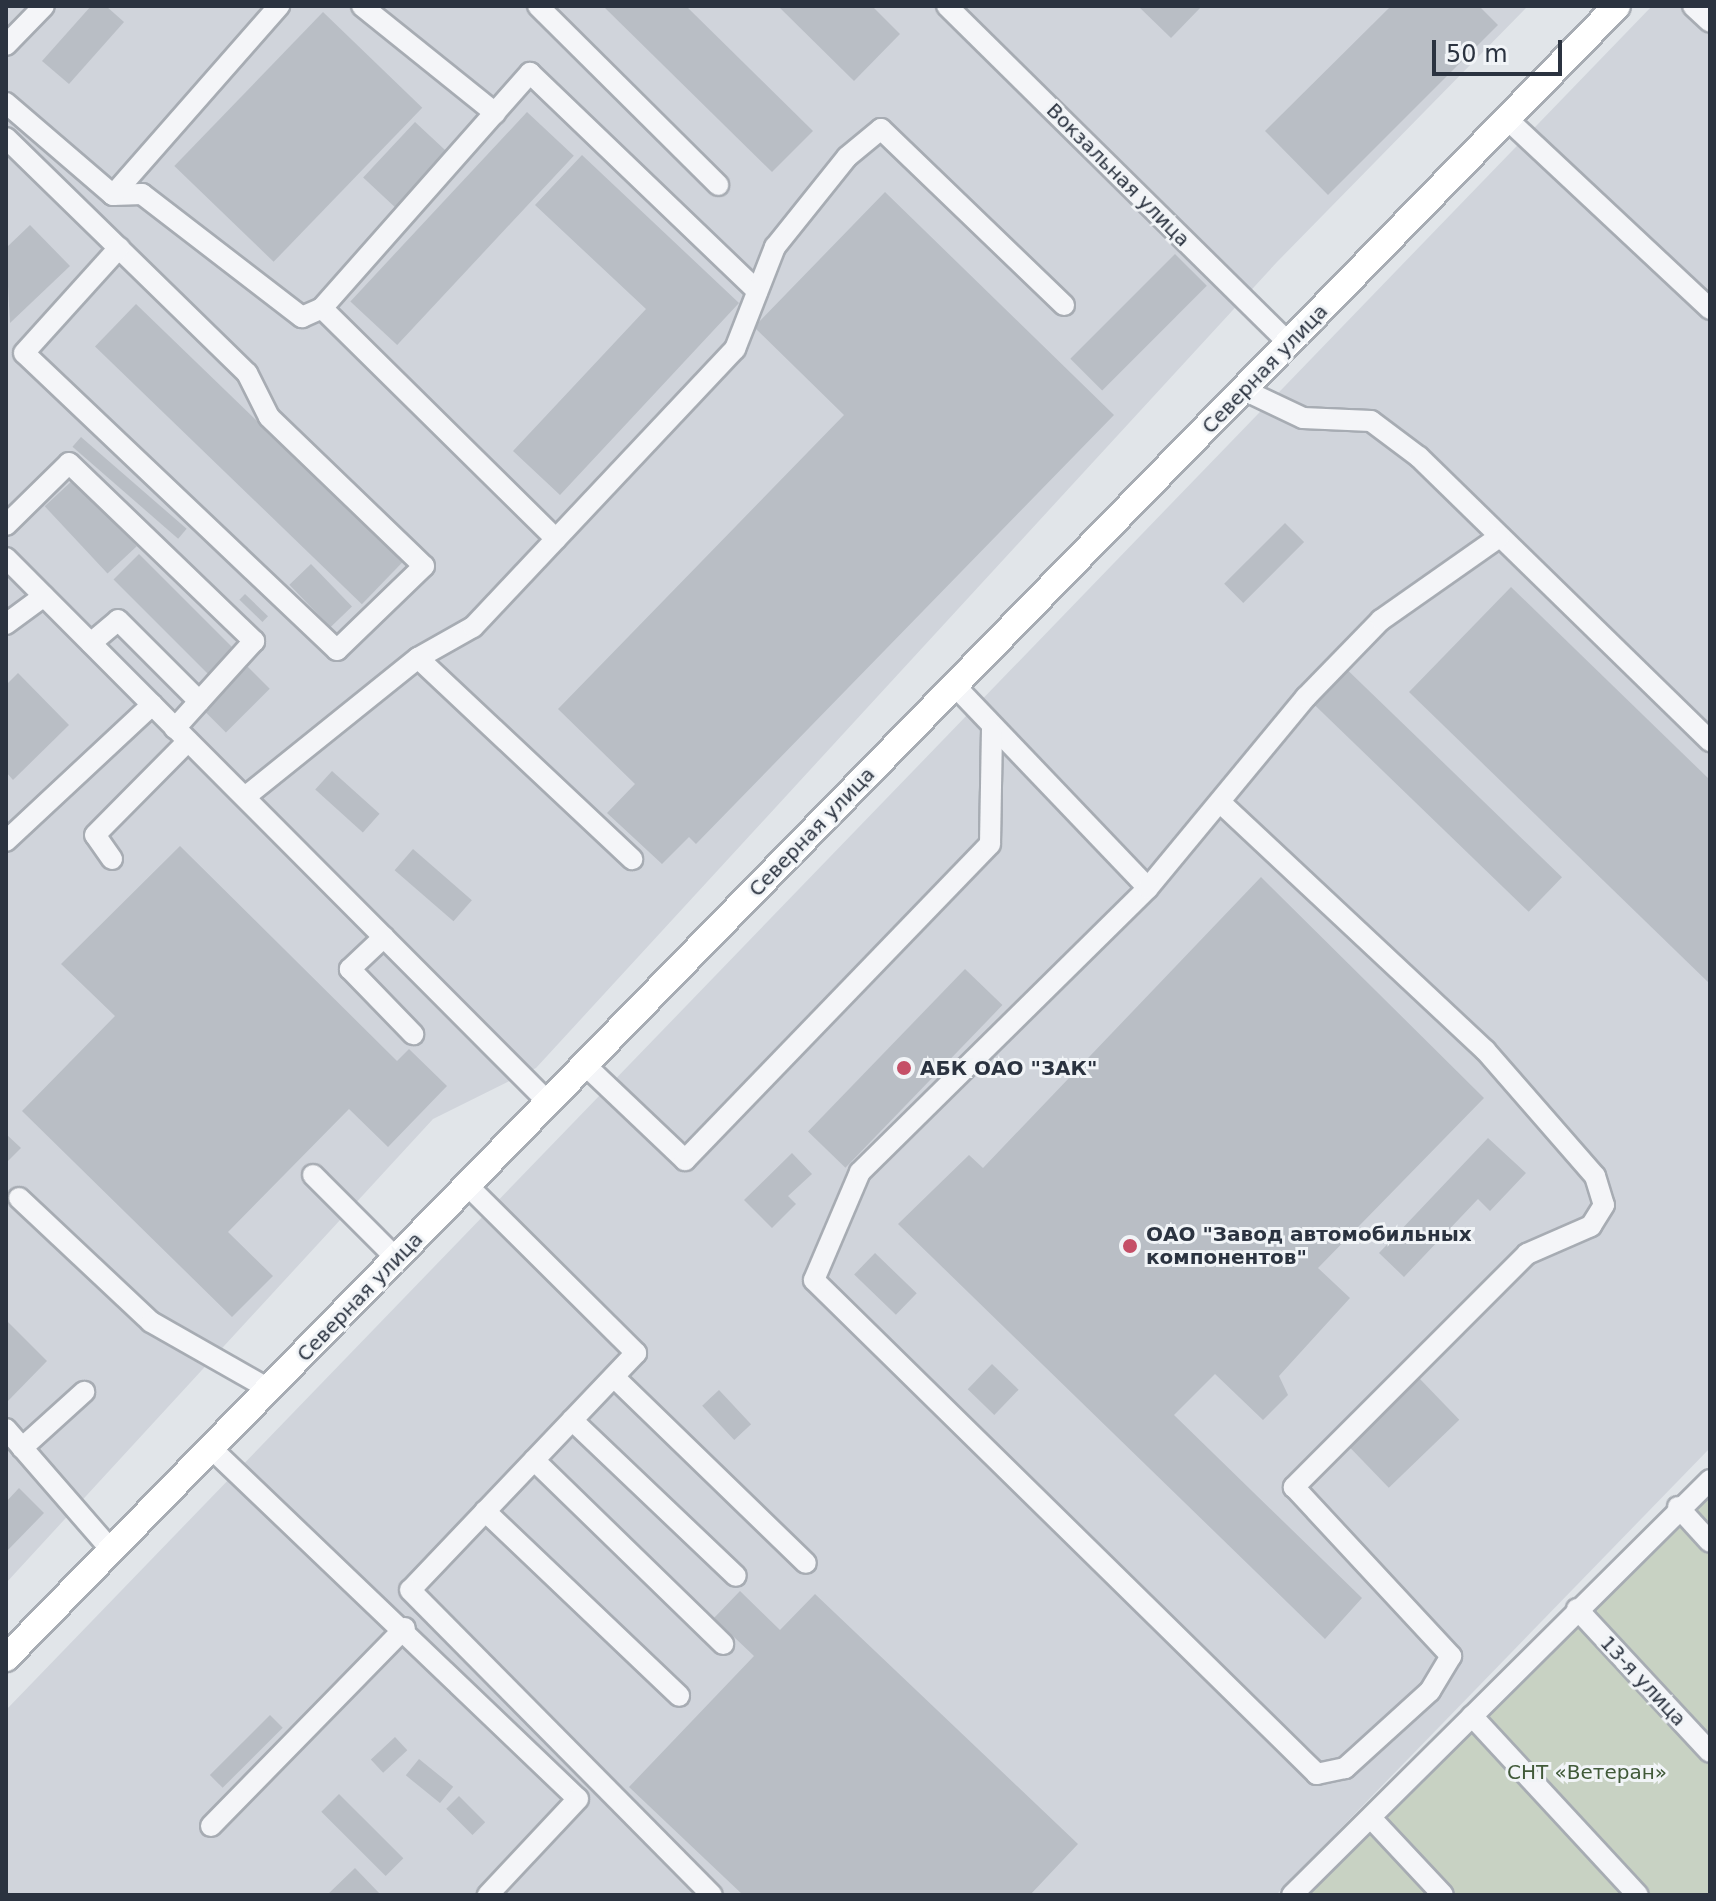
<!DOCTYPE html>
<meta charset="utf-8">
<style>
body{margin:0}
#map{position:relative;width:1716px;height:1901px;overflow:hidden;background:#e1e5e9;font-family:"DejaVu Sans",sans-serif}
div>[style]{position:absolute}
.built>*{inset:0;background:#d0d4db}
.green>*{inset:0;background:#c8d2c3}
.building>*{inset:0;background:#b9bec5;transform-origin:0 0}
.roads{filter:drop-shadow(2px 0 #a7acb3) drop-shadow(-2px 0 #a7acb3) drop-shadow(0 2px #a7acb3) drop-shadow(0 -2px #a7acb3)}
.minor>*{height:20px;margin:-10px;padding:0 10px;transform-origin:10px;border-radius:10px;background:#f4f5f8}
.major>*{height:26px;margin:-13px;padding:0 13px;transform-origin:13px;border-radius:13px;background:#fff}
.dots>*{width:22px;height:22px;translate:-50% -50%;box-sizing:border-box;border:4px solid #f1f4f7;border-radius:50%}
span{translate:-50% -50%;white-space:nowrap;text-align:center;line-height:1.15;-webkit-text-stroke:6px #f1f4f7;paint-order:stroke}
.street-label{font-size:20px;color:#2b3340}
.poi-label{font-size:20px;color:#2b3340;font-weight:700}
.left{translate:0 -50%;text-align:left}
.park-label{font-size:20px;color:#415a39}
.frame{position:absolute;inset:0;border:8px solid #2b3340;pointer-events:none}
.scale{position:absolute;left:1432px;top:40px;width:130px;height:36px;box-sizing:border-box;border:4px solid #2b3340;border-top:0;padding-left:10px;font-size:24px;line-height:28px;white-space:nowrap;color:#2b3340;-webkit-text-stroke:6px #f1f4f7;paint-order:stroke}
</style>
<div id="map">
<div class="built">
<div style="clip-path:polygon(6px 6px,1528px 6px,1277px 262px,536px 1068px,433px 1119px,6px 1583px)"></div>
<div style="clip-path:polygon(1652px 6px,1710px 6px,1710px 1448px,1276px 1895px,6px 1895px,6px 1710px)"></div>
</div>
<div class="green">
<div style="clip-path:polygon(1710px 1480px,1710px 1895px,1289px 1895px)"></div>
</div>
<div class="building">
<div style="clip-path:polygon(91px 6px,106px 6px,124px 22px,69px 84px,42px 61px)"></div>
<div style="clip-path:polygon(603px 6px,686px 6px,813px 131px,772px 172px)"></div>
<div style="clip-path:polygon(778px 6px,872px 6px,900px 34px,854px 81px)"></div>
<div style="clip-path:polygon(1138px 6px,1202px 6px,1171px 38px)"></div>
<div style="clip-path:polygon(1391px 6px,1479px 6px,1498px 25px,1328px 195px,1265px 131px)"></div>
<div style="left:323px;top:12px;width:138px;height:214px;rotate:44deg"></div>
<div style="left:527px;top:112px;width:64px;height:259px;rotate:43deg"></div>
<div style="left:415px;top:122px;width:44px;height:76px;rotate:43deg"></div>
<div style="clip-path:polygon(582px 155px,739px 303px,560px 495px,513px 451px,646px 309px,535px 205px)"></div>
<div style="clip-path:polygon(885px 192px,1114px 415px,696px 844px,689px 837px,662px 864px,607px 813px,635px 784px,558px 709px,844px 415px,754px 327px)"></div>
<div style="clip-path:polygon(30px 225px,70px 266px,10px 323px,6px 248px)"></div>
<div style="left:1175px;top:254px;width:45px;height:148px;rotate:45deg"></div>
<div style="left:136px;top:304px;width:371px;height:59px;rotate:44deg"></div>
<div style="left:81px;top:437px;width:140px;height:13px;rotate:41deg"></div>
<div style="left:74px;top:479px;width:92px;height:40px;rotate:47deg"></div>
<div style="left:1285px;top:523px;width:27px;height:86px;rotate:45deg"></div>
<div style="left:139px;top:554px;width:134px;height:36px;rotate:45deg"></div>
<div style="left:311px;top:564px;width:59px;height:30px;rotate:46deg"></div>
<div style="clip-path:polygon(1511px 587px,1710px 780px,1710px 984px,1409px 692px)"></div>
<div style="left:245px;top:594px;width:32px;height:8px;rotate:44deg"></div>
<div style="left:1334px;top:657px;width:317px;height:48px;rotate:44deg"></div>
<div style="left:245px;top:664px;width:35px;height:62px;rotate:45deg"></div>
<div style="clip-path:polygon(18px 673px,69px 725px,13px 780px,6px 772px,6px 685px)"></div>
<div style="left:332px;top:771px;width:64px;height:25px;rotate:42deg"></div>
<div style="clip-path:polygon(180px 846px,397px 1061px,409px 1049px,447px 1086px,388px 1147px,349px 1109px,228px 1232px,273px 1276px,232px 1317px,22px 1111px,115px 1016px,61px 964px)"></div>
<div style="left:413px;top:849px;width:78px;height:28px;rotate:41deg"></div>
<div style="clip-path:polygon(1261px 877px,1484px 1098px,1318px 1268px,1350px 1298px,1279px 1376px,1288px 1395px,1263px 1420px,1215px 1374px,1174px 1415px,1362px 1598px,1325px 1639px,898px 1224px,969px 1155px,983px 1168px)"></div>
<div style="left:965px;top:969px;width:52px;height:226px;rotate:44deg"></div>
<div style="clip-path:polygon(6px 1134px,21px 1148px,6px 1163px)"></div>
<div style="clip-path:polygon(1488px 1138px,1526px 1173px,1490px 1211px,1478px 1199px,1404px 1277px,1379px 1253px)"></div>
<div style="clip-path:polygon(792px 1153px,812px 1174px,788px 1196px,796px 1204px,772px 1228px,744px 1200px)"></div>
<div style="left:875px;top:1253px;width:58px;height:30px;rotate:44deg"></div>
<div style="clip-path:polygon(6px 1320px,47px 1361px,6px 1403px)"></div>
<div style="left:992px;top:1364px;width:37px;height:35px;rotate:44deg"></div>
<div style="left:1419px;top:1378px;width:58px;height:98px;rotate:46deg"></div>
<div style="left:719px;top:1390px;width:47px;height:23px;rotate:47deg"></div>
<div style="clip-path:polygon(19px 1488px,44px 1513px,6px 1552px,6px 1502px)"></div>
<div style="clip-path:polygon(740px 1591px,780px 1630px,815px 1594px,1078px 1844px,1030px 1895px,743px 1895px,629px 1787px,754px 1656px,714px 1618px)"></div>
<div style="left:270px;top:1715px;width:18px;height:85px;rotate:45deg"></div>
<div style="left:395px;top:1737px;width:18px;height:33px;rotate:47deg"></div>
<div style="left:419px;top:1759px;width:44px;height:21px;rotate:39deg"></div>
<div style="left:339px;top:1794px;width:91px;height:25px;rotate:45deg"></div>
<div style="left:459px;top:1796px;width:37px;height:18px;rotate:45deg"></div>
<div style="clip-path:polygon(355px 1868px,381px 1895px,327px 1895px)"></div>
</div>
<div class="roads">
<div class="minor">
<div style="left:362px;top:6px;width:171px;rotate:38.8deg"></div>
<div style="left:538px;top:6px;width:254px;rotate:44.8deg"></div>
<div style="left:947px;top:6px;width:480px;rotate:44.6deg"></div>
<div style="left:1693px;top:6px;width:23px;rotate:43deg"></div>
<div style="left:6px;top:45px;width:54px;rotate:-45.7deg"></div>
<div style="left:6px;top:103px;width:141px;rotate:40.7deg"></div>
<div style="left:113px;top:195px;width:29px;rotate:-2deg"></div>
<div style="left:142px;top:194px;width:202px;rotate:37.6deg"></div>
<div style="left:302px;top:317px;width:22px;rotate:-24deg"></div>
<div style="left:1507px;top:119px;width:278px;rotate:43.1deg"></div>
<div style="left:6px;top:138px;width:337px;rotate:44.3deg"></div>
<div style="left:247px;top:373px;width:49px;rotate:63.4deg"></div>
<div style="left:269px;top:417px;width:215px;rotate:43.9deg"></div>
<div style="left:424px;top:566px;width:121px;rotate:136deg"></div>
<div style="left:337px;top:650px;width:431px;rotate:-136.5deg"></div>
<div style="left:24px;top:353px;width:142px;rotate:-47.9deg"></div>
<div style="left:113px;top:195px;width:252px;rotate:-48.7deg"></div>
<div style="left:1244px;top:390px;width:65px;rotate:25.4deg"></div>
<div style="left:1303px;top:418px;width:68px;rotate:2.5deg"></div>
<div style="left:1371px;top:421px;width:60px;rotate:36.9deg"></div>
<div style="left:1419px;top:457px;width:407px;rotate:44.3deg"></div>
<div style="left:6px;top:525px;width:88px;rotate:-44.5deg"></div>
<div style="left:69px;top:463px;width:257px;rotate:43.9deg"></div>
<div style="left:254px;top:641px;width:118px;rotate:132.2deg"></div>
<div style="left:556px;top:539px;width:329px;rotate:-135.4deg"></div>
<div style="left:322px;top:308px;width:314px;rotate:-48.5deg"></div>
<div style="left:530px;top:73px;width:315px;rotate:43.8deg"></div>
<div style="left:6px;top:558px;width:769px;rotate:45.11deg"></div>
<div style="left:6px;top:624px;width:47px;rotate:-36.4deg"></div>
<div style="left:91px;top:643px;width:35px;rotate:-40deg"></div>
<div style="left:118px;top:620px;width:115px;rotate:45deg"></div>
<div style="left:418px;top:658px;width:63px;rotate:-29.4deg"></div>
<div style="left:473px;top:627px;width:382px;rotate:-46.7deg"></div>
<div style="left:735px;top:349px;width:110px;rotate:-68.6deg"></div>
<div style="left:775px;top:247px;width:115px;rotate:-51.3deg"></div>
<div style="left:847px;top:157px;width:44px;rotate:-39.5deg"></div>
<div style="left:881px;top:129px;width:254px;rotate:43.9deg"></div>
<div style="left:955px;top:686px;width:279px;rotate:46.3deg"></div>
<div style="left:245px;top:797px;width:222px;rotate:-38.8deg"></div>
<div style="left:418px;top:658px;width:294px;rotate:43.2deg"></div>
<div style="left:1223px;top:805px;width:359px;rotate:43.1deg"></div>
<div style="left:1485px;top:1050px;width:167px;rotate:48.9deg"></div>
<div style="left:1595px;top:1176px;width:30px;rotate:73deg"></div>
<div style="left:1604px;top:1205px;width:25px;rotate:122deg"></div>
<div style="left:1591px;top:1226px;width:70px;rotate:156.4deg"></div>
<div style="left:1527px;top:1254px;width:330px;rotate:135deg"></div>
<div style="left:1294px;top:1487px;width:231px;rotate:47.1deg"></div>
<div style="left:1451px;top:1656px;width:41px;rotate:121deg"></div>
<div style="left:1430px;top:1691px;width:115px;rotate:137.8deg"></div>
<div style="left:1345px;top:1768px;width:29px;rotate:168deg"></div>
<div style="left:1317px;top:1774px;width:705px;rotate:-135.52deg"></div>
<div style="left:814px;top:1280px;width:117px;rotate:-66.9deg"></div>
<div style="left:860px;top:1172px;width:404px;rotate:-44.6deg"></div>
<div style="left:1148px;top:888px;width:248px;rotate:-50.4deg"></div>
<div style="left:1306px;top:697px;width:107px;rotate:-45.8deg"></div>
<div style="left:1381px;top:620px;width:144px;rotate:-35.1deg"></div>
<div style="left:6px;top:841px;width:200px;rotate:-43deg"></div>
<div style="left:112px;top:859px;width:29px;rotate:-125deg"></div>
<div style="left:95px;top:835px;width:132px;rotate:-45.3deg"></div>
<div style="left:384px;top:937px;width:47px;rotate:136.7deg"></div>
<div style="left:350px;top:969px;width:91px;rotate:45.9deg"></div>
<div style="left:585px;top:1065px;width:138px;rotate:43.5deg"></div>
<div style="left:685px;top:1160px;width:439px;rotate:-46deg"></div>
<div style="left:990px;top:844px;width:115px;rotate:-89deg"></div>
<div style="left:313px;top:1175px;width:119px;rotate:45deg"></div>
<div style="left:468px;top:1186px;width:237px;rotate:44.8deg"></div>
<div style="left:636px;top:1353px;width:327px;rotate:133.6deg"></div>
<div style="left:410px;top:1590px;width:429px;rotate:45.3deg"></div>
<div style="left:19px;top:1198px;width:181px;rotate:43.2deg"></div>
<div style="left:151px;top:1322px;width:136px;rotate:29.6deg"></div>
<div style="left:614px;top:1377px;width:267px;rotate:44.1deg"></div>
<div style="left:572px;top:1420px;width:226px;rotate:43.6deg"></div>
<div style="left:6px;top:1429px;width:162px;rotate:49deg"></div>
<div style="left:22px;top:1448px;width:84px;rotate:-42.1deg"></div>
<div style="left:212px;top:1449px;width:506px;rotate:43.72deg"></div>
<div style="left:578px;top:1799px;width:132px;rotate:133.2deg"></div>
<div style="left:534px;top:1460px;width:264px;rotate:44.2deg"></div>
<div style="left:1678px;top:1507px;width:47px;rotate:47.6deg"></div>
<div style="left:485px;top:1511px;width:268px;rotate:43.6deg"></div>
<div style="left:1577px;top:1609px;width:195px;rotate:47.1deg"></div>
<div style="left:1472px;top:1716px;width:244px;rotate:47.2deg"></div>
<div style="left:1371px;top:1818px;width:105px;rotate:46.9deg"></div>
<div style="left:211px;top:1826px;width:277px;rotate:-45.6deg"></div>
<div style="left:1292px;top:1895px;width:589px;rotate:-44.79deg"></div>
</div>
<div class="major">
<div style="left:6px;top:1658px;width:2307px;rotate:-45.72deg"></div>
</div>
</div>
<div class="dots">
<div style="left:904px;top:1068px;background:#c54f67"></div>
<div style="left:1130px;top:1246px;background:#c54f67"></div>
</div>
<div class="street-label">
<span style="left:1118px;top:175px;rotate:45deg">Вокзальная улица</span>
<span style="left:1265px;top:369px;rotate:-46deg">Северная улица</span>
<span style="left:812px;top:832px;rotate:-46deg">Северная улица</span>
<span style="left:360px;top:1297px;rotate:-46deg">Северная улица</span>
<span style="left:1643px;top:1681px;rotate:47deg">13-я улица</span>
</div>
<div class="poi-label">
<span class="left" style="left:920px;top:1068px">АБК ОАО "ЗАК"</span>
<span class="left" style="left:1146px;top:1246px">ОАО "Завод автомобильных<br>компонентов"</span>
</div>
<div class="park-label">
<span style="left:1587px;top:1772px">СНТ «Ветеран»</span>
</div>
<div class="frame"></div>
<div class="scale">50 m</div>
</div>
